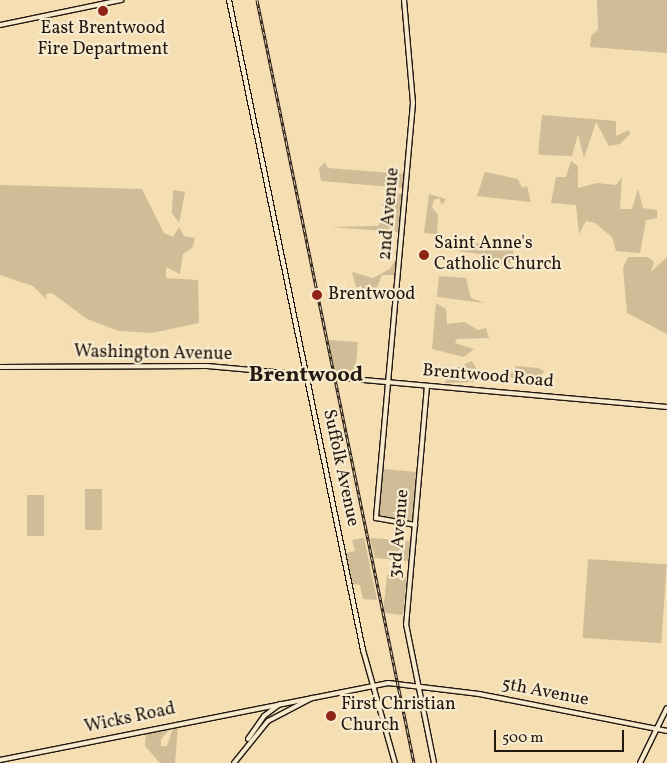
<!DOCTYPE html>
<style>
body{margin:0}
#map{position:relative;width:667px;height:763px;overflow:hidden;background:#f4deb2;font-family:Vollkorn,serif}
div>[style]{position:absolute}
.green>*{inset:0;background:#d0bc97;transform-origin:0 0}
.roads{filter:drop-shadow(1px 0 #221711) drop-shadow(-1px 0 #221711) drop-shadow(0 1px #221711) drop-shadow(0 -1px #221711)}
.secondary>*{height:4px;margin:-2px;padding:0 2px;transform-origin:2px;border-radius:2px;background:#f8eacd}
.rail>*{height:3px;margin-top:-1.5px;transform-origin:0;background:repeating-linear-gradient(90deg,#f8eacd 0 4px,#221711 0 8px);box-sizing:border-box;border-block:1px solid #221711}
.dots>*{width:14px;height:14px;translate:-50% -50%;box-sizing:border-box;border:2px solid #f8eacd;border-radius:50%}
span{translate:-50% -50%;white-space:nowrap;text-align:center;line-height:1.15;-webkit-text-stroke:4.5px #f8eacd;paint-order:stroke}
.poi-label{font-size:18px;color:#221711}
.left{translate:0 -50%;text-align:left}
.street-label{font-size:18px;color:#221711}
.district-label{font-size:22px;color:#221711;font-weight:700}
.scale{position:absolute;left:494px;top:730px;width:130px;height:22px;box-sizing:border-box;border:2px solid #221711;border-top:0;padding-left:6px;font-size:15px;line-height:18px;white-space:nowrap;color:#221711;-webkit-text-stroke:4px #f8eacd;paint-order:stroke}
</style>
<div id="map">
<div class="green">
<div style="clip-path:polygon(597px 0,667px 0,667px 53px,590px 47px,591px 36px,598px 30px)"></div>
<div style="clip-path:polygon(542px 115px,616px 121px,616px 136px,629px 130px,630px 134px,620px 144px,609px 146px,596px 122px,584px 158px,578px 134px,572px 156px,544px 155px,538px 154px)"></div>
<div style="clip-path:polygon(571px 161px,578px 166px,578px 188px,597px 183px,616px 185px,622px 177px,620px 209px,632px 209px,638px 189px,643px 208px,657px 210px,657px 218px,646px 220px,640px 253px,616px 251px,612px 237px,595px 223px,586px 221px,579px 234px,576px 205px,551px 203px,556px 177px,566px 177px)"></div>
<div style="clip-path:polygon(325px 162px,328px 168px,403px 174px,403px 188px,321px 181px,319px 168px)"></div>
<div style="clip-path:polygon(485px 172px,518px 179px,522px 188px,527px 186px,531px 202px,477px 196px)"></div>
<div style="clip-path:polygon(0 185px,142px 189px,164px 233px,173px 237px,179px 227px,184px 236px,195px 238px,193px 247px,183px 254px,180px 274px,166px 267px,166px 278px,198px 280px,199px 323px,152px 333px,119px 331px,87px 319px,52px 293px,46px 294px,46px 299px,33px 286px,0 275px)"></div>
<div style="clip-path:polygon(173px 190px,185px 192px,179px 223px,172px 213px)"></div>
<div style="clip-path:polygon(392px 193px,403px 194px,399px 232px,330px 227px,378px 226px,384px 215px,395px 218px,395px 207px,381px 206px)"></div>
<div style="clip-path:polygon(429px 194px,446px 199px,442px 205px,439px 198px,434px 200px,432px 207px,438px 215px,437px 232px,443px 235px,424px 233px)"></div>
<div style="clip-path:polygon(468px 237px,473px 243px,512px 245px,515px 262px,496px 266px,480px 254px,443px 249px,445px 241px,459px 242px)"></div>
<div style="clip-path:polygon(628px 257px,648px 257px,654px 262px,651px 272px,667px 257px,667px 334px,627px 313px,623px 268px)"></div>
<div style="clip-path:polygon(396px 259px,395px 275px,382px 275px,376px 290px,356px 287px,352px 272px,373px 278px,390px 269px)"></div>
<div style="clip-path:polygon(439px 276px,466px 278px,471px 298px,485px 303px,437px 297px)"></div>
<div style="clip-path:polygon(436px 303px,446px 309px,447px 324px,464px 322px,478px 330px,486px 328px,489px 338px,457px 339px,455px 343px,474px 349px,464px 357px,432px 349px)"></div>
<div style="clip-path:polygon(329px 340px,358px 342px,355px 376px,335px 374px)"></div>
<div style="clip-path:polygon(472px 361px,477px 370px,474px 382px,445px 383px,452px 370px)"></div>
<div style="clip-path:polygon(516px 366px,538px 368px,544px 371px,537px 382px,513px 378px,509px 376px)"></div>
<div style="left:383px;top:469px;width:34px;height:50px;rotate:5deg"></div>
<div style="left:85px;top:489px;width:17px;height:41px"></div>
<div style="left:27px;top:495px;width:17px;height:41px"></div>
<div style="clip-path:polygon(364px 538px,377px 600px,363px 599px,360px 585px,352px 584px,346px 553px,355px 551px,352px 540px)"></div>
<div style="clip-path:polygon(370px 538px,410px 541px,409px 561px,375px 558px)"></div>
<div style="left:588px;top:559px;width:79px;height:79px;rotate:4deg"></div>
<div style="left:387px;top:575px;width:20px;height:38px;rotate:6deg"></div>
<div style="clip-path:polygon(178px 727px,175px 763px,160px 763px,145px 746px,146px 734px,170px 729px,161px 739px,161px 746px,167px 746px,173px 728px)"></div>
</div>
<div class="roads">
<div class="secondary">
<div style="left:229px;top:0;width:664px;rotate:78.35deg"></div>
<div style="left:363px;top:650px;width:117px;rotate:74.2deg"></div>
<div style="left:404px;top:0;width:103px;rotate:85deg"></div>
<div style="left:413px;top:103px;width:417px;rotate:95.1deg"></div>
<div style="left:376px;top:518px;width:40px;rotate:10deg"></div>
<div style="left:0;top:25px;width:124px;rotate:-11.7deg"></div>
<div style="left:0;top:367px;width:207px;rotate:-0.3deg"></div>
<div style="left:207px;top:366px;width:462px;rotate:5.1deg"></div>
<div style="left:427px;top:386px;width:239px;rotate:95deg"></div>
<div style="left:406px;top:624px;width:142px;rotate:78.6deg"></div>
<div style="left:248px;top:739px;width:28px;rotate:-55deg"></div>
<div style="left:264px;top:716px;width:20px;rotate:-37deg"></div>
<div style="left:0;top:760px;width:396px;rotate:-11.2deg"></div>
<div style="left:388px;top:683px;width:92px;rotate:6.9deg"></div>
<div style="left:479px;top:694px;width:192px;rotate:11.1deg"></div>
<div style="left:234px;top:763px;width:54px;rotate:-51deg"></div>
<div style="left:268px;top:721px;width:50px;rotate:-27.6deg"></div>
<div style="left:640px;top:763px;width:61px;rotate:-63.9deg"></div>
</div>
</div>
<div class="rail">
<div style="left:257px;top:0;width:779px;rotate:78.37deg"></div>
</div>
<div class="dots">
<div style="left:103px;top:11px;background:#8f2418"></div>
<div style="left:424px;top:255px;background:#8f2418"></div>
<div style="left:317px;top:295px;background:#8f2418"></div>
<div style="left:331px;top:716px;background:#8f2418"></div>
</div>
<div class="poi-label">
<span style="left:103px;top:40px">East Brentwood<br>Fire Department</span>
<span class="left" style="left:434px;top:255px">Saint Anne's<br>Catholic Church</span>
<span class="left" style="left:328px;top:295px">Brentwood</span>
<span class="left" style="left:341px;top:716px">First Christian<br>Church</span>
</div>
<div class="street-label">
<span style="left:390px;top:214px;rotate:-85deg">2nd Avenue</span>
<span style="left:153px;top:354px;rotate:1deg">Washington Avenue</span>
<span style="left:488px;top:377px;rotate:5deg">Brentwood Road</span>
<span style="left:340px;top:468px;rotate:78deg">Suffolk Avenue</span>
<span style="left:400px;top:534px;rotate:-85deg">3rd Avenue</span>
<span style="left:545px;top:693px;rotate:11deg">5th Avenue</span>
<span style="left:130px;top:719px;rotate:-12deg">Wicks Road</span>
</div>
<div class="district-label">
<span style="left:306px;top:376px">Brentwood</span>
</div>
<div class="scale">500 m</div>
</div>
